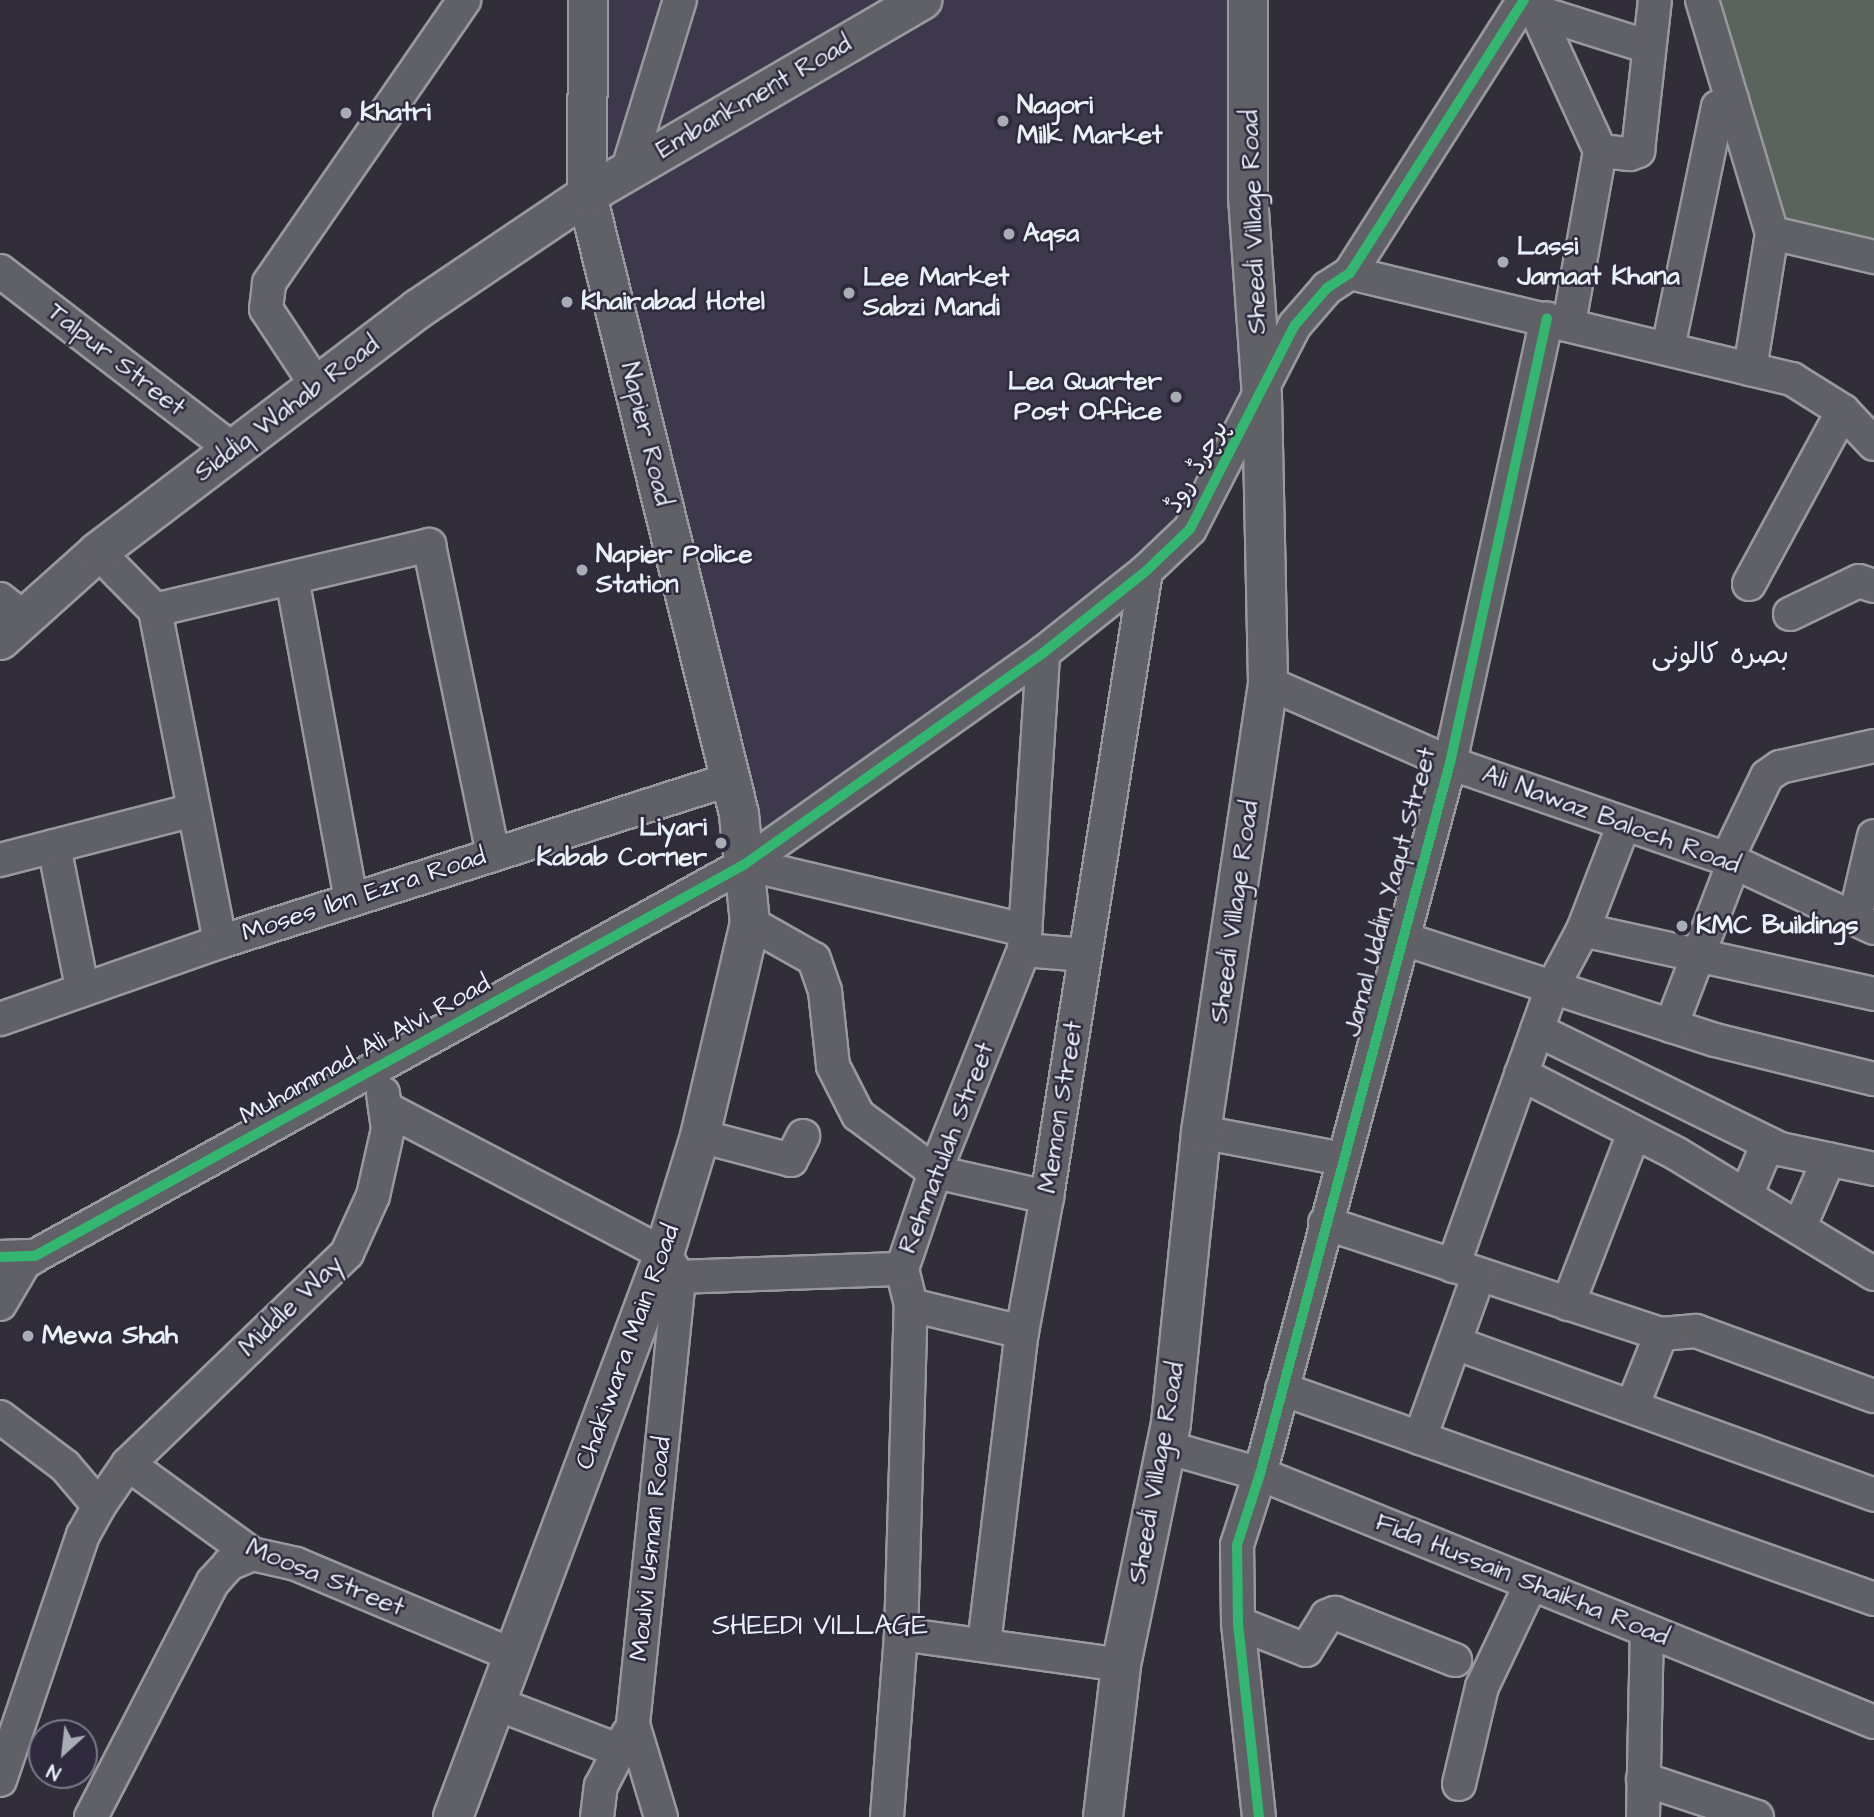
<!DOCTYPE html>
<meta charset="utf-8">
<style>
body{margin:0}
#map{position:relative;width:1874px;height:1817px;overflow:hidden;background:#312e39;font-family:"Architects Daughter","Playpen Sans Arabic",sans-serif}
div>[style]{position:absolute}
.built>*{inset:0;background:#3d384c}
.green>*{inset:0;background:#5a645c}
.roads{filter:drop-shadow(2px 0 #98999f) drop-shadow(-2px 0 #98999f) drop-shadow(0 2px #98999f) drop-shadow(0 -2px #98999f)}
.minor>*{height:32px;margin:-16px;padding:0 16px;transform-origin:16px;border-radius:16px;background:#606067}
.major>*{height:38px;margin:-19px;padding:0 19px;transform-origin:19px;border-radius:19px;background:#606067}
.cycleway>*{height:10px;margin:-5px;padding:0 5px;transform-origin:5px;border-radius:5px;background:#33b770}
.dots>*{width:19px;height:19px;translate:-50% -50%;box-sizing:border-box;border:4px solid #2f2a3d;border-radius:50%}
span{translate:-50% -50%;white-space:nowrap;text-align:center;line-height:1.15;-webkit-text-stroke:5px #2f2a3d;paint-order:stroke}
.street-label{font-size:26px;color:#e8f1f8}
.poi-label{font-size:26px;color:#e8f1f8;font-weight:700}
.left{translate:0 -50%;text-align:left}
.right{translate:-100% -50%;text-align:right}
.neighbourhood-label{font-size:28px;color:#e8f1f8}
.north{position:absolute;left:28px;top:1719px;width:70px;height:70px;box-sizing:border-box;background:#2f2a3d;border:2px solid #797a88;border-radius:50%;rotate:207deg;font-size:19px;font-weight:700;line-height:28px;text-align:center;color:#e8f1f8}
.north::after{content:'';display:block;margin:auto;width:24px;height:32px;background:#a8adb5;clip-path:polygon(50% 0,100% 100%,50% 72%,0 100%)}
</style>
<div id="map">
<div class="built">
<div style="clip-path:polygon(588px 0,923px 0,587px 195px)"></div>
<div style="clip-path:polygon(937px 0,1255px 0,1256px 397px,1189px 529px,744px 864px,590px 197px)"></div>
</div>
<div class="green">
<div style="clip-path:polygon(1702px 0,1874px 0,1874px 257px,1772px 233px)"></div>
</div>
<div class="roads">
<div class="minor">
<div style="left:1531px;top:0;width:166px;rotate:65.4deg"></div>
<div style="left:1600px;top:151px;width:175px;rotate:100.2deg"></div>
<div style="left:1702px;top:0;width:243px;rotate:73.3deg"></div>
<div style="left:1772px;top:233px;width:138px;rotate:99.2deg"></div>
<div style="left:1541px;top:13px;width:113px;rotate:17.5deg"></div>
<div style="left:1600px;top:151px;width:30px;rotate:6deg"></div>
<div style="left:1630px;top:154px;width:9px;rotate:-21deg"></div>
<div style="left:1638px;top:151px;width:152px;rotate:-83.6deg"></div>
<div style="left:627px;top:172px;width:180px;rotate:-72.9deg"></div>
<div style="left:1772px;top:233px;width:105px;rotate:13.2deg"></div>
<div style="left:0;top:271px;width:294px;rotate:37.5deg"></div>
<div style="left:1350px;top:273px;width:455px;rotate:13.5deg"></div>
<div style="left:1792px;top:379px;width:60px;rotate:32.1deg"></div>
<div style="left:1843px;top:411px;width:45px;rotate:46.8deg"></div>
<div style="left:1668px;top:348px;width:246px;rotate:-78.3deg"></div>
<div style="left:1718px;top:107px;width:16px;rotate:-30deg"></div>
<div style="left:317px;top:386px;width:92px;rotate:-123.5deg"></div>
<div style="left:266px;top:309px;width:26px;rotate:-83deg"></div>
<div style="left:269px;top:283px;width:344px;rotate:-55.4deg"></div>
<div style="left:98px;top:552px;width:81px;rotate:45.5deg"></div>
<div style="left:155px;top:610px;width:338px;rotate:78.9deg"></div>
<div style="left:292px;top:578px;width:326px;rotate:79.6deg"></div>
<div style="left:1749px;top:584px;width:197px;rotate:-61.5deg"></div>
<div style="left:0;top:599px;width:31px;rotate:38deg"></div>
<div style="left:155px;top:610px;width:282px;rotate:-13.3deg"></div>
<div style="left:429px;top:545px;width:316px;rotate:78.3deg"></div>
<div style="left:1790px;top:614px;width:76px;rotate:-25.6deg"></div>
<div style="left:1859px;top:581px;width:16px;rotate:18deg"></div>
<div style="left:1268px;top:683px;width:199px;rotate:23.7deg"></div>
<div style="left:1450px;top:763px;width:293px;rotate:19.1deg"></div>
<div style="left:1727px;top:859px;width:162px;rotate:25.1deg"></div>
<div style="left:54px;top:846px;width:144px;rotate:78.8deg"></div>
<div style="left:1727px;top:859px;width:92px;rotate:-64.3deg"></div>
<div style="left:1767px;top:776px;width:16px;rotate:-35deg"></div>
<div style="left:1780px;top:767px;width:96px;rotate:-12.6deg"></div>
<div style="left:0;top:860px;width:200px;rotate:-14.5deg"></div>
<div style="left:745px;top:864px;width:288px;rotate:13.3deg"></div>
<div style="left:1855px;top:917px;width:83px;rotate:-76.8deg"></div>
<div style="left:750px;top:923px;width:73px;rotate:29.4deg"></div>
<div style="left:814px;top:959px;width:34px;rotate:71deg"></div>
<div style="left:825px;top:991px;width:75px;rotate:83.9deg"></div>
<div style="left:833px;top:1066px;width:55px;rotate:63deg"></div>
<div style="left:858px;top:1115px;width:96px;rotate:36.5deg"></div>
<div style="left:935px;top:1172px;width:115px;rotate:12.6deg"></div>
<div style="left:1583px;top:930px;width:298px;rotate:12.4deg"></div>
<div style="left:1401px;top:938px;width:330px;rotate:18deg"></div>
<div style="left:1715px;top:1040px;width:164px;rotate:13.8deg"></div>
<div style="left:1024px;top:950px;width:61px;rotate:4.7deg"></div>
<div style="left:0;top:1019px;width:233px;rotate:-19.3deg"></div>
<div style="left:220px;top:942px;width:536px;rotate:-17.69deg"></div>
<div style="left:1671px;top:1026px;width:176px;rotate:-69deg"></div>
<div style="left:1537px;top:1030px;width:271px;rotate:26.1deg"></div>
<div style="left:1780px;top:1149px;width:96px;rotate:12deg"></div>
<div style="left:1521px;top:1074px;width:175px;rotate:27.1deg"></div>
<div style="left:1677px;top:1154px;width:231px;rotate:31.3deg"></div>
<div style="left:385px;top:1108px;width:315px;rotate:27.6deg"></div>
<div style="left:664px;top:1254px;width:27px;rotate:57deg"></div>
<div style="left:679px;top:1277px;width:223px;rotate:-2.1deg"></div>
<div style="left:1201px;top:1132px;width:144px;rotate:10.8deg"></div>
<div style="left:700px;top:1136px;width:94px;rotate:14.8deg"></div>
<div style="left:791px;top:1160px;width:27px;rotate:-63deg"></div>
<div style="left:1746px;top:1196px;width:57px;rotate:-67.5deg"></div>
<div style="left:1325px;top:1223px;width:354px;rotate:18.3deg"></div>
<div style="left:1661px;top:1334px;width:35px;rotate:-5deg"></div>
<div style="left:1696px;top:1331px;width:189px;rotate:20.1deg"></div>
<div style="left:1799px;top:1228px;width:75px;rotate:-66.5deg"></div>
<div style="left:0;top:1257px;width:35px;rotate:-2deg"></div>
<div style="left:35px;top:1256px;width:811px;rotate:-28.9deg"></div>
<div style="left:745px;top:864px;width:365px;rotate:-35.3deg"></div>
<div style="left:1043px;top:653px;width:132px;rotate:-38.5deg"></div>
<div style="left:1146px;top:571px;width:61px;rotate:-43.7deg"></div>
<div style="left:1190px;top:529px;width:229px;rotate:-62.8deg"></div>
<div style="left:1295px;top:325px;width:49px;rotate:-49.1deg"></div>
<div style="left:1327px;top:288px;width:27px;rotate:-33deg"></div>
<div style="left:1350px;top:273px;width:324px;rotate:-57.5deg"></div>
<div style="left:1453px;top:1266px;width:295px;rotate:-70.4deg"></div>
<div style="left:1552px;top:988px;width:66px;rotate:-61.9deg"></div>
<div style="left:1583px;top:930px;width:114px;rotate:-68.9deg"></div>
<div style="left:0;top:1304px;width:48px;rotate:-59.7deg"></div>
<div style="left:24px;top:1263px;width:13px;rotate:-32deg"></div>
<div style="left:1568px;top:1304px;width:183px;rotate:-68.9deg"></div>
<div style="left:911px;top:1305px;width:114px;rotate:13.7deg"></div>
<div style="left:1455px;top:1343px;width:446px;rotate:19.9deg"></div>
<div style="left:1282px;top:1389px;width:628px;rotate:19.53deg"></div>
<div style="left:1632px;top:1407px;width:79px;rotate:-68.3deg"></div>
<div style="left:0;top:1417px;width:81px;rotate:37deg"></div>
<div style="left:65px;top:1466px;width:52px;rotate:49.6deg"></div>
<div style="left:99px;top:1506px;width:51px;rotate:-55.4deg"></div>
<div style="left:128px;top:1464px;width:153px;rotate:36deg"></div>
<div style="left:252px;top:1554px;width:45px;rotate:12.8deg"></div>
<div style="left:296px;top:1564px;width:235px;rotate:22.8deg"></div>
<div style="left:1420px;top:1438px;width:174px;rotate:-70.2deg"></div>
<div style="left:1166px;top:1447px;width:98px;rotate:16deg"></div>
<div style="left:1260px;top:1474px;width:662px;rotate:21.99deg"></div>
<div style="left:128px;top:1464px;width:304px;rotate:-43.9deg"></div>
<div style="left:347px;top:1253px;width:63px;rotate:-65.5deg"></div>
<div style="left:373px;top:1196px;width:69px;rotate:-77.4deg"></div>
<div style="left:388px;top:1129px;width:36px;rotate:-98deg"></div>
<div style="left:1238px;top:1623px;width:73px;rotate:21.7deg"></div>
<div style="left:1306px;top:1650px;width:40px;rotate:-58deg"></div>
<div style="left:1327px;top:1616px;width:9px;rotate:-21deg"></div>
<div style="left:1335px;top:1613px;width:129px;rotate:21.4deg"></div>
<div style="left:901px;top:1634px;width:222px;rotate:8deg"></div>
<div style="left:984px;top:1644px;width:314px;rotate:-83.1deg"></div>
<div style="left:1022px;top:1332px;width:137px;rotate:-79.5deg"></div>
<div style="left:1047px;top:1197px;width:634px;rotate:-81.01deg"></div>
<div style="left:495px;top:1703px;width:134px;rotate:21deg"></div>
<div style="left:1643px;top:1779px;width:120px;rotate:18.4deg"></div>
<div style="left:0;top:1780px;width:259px;rotate:-71.3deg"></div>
<div style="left:83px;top:1535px;width:33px;rotate:-61deg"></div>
<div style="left:1459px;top:1784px;width:100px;rotate:-76.7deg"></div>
<div style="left:1482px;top:1687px;width:114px;rotate:-64.6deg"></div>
<div style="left:91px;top:1817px;width:265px;rotate:-62.6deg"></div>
<div style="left:213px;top:1582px;width:24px;rotate:-48deg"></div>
<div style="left:229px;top:1564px;width:25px;rotate:-23deg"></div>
<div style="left:597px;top:1817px;width:31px;rotate:-83deg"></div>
<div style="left:601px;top:1786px;width:59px;rotate:-62.6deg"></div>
<div style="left:661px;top:1817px;width:97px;rotate:-106.8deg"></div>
<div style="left:633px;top:1724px;width:449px;rotate:-84.1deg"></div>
<div style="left:887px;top:1817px;width:184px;rotate:-85.6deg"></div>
<div style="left:901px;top:1634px;width:329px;rotate:-88.3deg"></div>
<div style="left:911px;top:1305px;width:37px;rotate:-104deg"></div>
<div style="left:902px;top:1269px;width:102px;rotate:-71.2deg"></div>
<div style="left:935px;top:1172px;width:239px;rotate:-68.2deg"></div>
<div style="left:1024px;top:950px;width:298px;rotate:-86.3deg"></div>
<div style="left:1259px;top:1817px;width:195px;rotate:-96.2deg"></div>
<div style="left:1238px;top:1623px;width:78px;rotate:-90.7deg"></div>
<div style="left:1237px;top:1545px;width:75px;rotate:-72.1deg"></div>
<div style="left:1260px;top:1474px;width:736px;rotate:-75.04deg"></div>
<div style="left:1450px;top:763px;width:455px;rotate:-77.7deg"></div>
<div style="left:1643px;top:1817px;width:185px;rotate:-88.8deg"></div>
</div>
<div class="major">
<div style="left:0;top:640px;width:132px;rotate:-41.9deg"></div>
<div style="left:98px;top:552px;width:402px;rotate:-37.2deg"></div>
<div style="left:418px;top:309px;width:204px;rotate:-34deg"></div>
<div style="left:587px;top:195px;width:388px;rotate:-30.2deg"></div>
<div style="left:453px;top:1817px;width:601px;rotate:-69.46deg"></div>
<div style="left:664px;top:1254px;width:123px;rotate:-73deg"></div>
<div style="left:700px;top:1136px;width:219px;rotate:-76.8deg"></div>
<div style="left:750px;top:923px;width:110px;rotate:-95.8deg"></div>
<div style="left:739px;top:814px;width:637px;rotate:-103.8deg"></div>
<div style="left:587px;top:195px;width:195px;rotate:-89.7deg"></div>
<div style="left:1103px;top:1817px;width:153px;rotate:-83.2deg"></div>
<div style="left:1121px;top:1665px;width:247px;rotate:-78.3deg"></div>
<div style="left:1171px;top:1423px;width:293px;rotate:-84.1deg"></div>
<div style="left:1201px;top:1132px;width:454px;rotate:-81.5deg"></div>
<div style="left:1268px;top:683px;width:286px;rotate:-91.2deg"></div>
<div style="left:1262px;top:397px;width:199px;rotate:-94deg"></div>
<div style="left:1248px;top:198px;width:198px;rotate:-90deg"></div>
</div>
</div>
<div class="cycleway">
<div style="left:0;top:1257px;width:35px;rotate:-2deg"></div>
<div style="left:35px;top:1256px;width:811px;rotate:-28.9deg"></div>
<div style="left:745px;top:864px;width:365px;rotate:-35.3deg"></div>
<div style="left:1043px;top:653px;width:132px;rotate:-38.5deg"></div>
<div style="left:1146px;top:571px;width:61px;rotate:-43.7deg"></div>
<div style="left:1190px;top:529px;width:229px;rotate:-62.8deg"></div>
<div style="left:1295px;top:325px;width:49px;rotate:-49.1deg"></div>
<div style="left:1327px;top:288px;width:27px;rotate:-33deg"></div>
<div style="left:1350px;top:273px;width:324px;rotate:-57.5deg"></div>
<div style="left:1259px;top:1817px;width:195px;rotate:-96.2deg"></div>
<div style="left:1238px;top:1623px;width:78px;rotate:-90.7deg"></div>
<div style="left:1237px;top:1545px;width:75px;rotate:-72.1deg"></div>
<div style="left:1260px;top:1474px;width:736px;rotate:-75.04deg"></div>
<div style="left:1450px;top:763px;width:455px;rotate:-77.7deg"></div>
</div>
<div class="dots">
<div style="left:346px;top:113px;background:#a8adb5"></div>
<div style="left:1003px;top:121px;background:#a8adb5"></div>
<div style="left:1009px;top:234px;background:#a8adb5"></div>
<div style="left:1503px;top:262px;background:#a8adb5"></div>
<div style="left:849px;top:293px;background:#a8adb5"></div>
<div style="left:567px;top:302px;background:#a8adb5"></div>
<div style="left:1176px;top:397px;background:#a8adb5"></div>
<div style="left:582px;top:570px;background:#a8adb5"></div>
<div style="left:721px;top:843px;background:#a8adb5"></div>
<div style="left:1682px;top:926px;background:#a8adb5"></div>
<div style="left:28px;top:1336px;background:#a8adb5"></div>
</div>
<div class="street-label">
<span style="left:754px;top:97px;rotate:-30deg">Embankment Road</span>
<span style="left:1254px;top:222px;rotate:-92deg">Sheedi Village Road</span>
<span style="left:116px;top:360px;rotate:38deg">Talpur Street</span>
<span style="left:287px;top:409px;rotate:-37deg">Siddiq Wahab Road</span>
<span style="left:646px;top:434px;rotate:76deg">Napier Road</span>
<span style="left:1197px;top:467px;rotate:-60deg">پرچرڈ روڈ</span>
<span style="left:1611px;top:820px;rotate:20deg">Ali Nawaz Baloch Road</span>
<span style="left:1390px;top:892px;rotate:-75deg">Jamal Uddin Yaqut Street</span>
<span style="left:364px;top:895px;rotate:-18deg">Moses Ibn Ezra Road</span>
<span style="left:1235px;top:912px;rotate:-82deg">Sheedi Village Road</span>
<span style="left:365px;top:1050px;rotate:-29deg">Muhammad Ali Alvi Road</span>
<span style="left:1061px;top:1107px;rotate:-81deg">Memon Street</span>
<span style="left:947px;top:1148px;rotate:-69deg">Rehmatulah Street</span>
<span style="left:291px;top:1306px;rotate:-44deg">Middle Way</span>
<span style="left:628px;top:1347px;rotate:-70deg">Chakiwara Main Road</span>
<span style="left:1157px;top:1473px;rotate:-80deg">Sheedi Village Road</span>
<span style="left:651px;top:1549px;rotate:-84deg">Moulvi Usman Road</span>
<span style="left:325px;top:1578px;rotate:22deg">Moosa Street</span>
<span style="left:1522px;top:1580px;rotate:22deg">Fida Hussain Shaikha Road</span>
</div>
<div class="poi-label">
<span class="left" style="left:1017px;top:121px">Nagori<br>Milk Market</span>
<span class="left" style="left:360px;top:113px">Khatri</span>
<span class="left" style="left:1023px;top:234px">Aqsa</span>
<span class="left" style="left:1517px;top:262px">Lassi<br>Jamaat Khana</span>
<span class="left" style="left:863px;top:293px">Lee Market<br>Sabzi Mandi</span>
<span class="left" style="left:581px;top:302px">Khairabad Hotel</span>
<span class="right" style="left:1162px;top:397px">Lea Quarter<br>Post Office</span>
<span class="left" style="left:596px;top:570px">Napier Police<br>Station</span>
<span class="right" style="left:707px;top:843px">Liyari<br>Kabab Corner</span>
<span class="left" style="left:1696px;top:926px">KMC Buildings</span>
<span class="left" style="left:42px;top:1336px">Mewa Shah</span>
</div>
<div class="neighbourhood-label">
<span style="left:1720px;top:655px">بصرہ کالونی</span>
<span style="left:820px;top:1626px">SHEEDI VILLAGE</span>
</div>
<div class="north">N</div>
</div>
